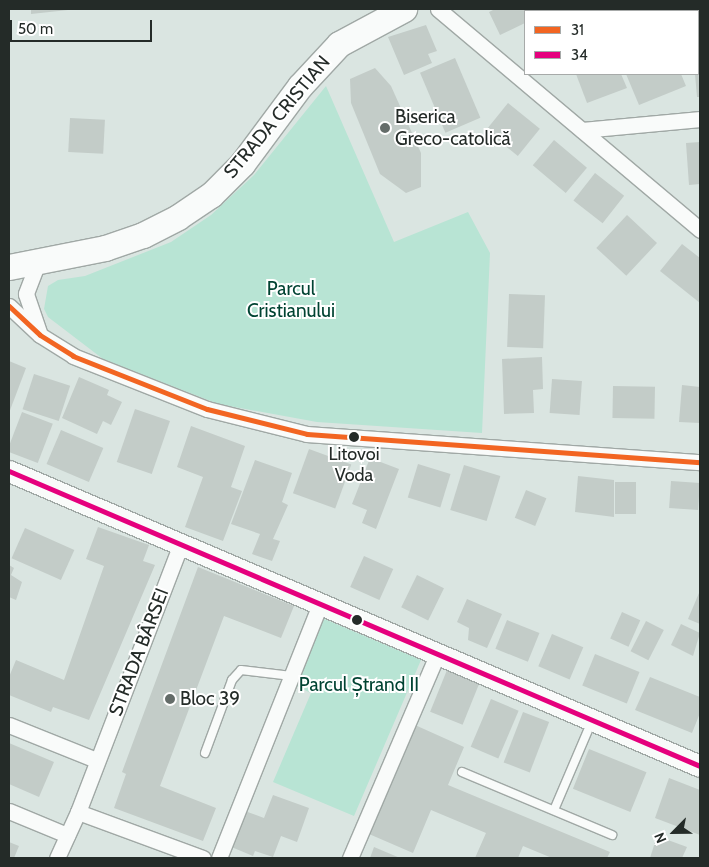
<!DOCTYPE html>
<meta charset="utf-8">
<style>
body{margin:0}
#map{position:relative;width:709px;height:867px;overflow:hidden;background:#dae5e1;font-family:Cabin,sans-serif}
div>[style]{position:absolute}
.green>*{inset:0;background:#b8e4d4}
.building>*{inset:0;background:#c3ccc8;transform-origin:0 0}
.roads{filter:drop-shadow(1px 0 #a0a8a5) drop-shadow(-1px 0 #a0a8a5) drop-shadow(0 1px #a0a8a5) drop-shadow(0 -1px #a0a8a5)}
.lane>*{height:8px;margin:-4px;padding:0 4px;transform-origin:4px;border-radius:4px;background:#f9fbfa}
.street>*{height:15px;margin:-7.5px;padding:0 7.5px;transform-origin:7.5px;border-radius:7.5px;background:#f9fbfa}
.secondary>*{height:21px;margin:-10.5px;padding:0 10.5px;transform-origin:10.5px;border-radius:10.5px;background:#f9fbfa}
.primary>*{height:25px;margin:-12.5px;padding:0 12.5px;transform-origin:12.5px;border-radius:12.5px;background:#f9fbfa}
.bus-1>*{height:5px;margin:-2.5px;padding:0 2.5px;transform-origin:2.5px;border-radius:2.5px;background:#f26522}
.bus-2>*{height:5px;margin:-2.5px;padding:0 2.5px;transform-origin:2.5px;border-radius:2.5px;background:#e5007d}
.dots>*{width:14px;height:14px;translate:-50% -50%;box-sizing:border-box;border:2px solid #fff;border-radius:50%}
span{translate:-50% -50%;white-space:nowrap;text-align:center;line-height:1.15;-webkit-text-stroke:4px #fff;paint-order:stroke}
.bus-label{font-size:18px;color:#242b28}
.street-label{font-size:19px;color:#242b28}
.poi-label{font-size:19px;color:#242b28}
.left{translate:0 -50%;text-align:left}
.park-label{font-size:19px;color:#004332}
.frame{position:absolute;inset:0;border:10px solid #242b28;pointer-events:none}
.legend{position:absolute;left:524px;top:10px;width:175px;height:65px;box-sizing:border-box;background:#fff;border:1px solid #a7aaa9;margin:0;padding:6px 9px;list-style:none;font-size:15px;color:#242b28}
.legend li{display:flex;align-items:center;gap:10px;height:25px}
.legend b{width:25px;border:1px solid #a7aaa9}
.north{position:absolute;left:649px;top:807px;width:50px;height:50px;-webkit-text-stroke:4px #fff;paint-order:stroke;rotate:247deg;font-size:14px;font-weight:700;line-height:20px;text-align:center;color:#242b28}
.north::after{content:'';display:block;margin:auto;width:18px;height:22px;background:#242b28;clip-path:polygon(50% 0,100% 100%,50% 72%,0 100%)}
.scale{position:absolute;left:10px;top:20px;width:142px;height:22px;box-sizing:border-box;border:2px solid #242b28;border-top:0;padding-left:6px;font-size:15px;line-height:18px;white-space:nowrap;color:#242b28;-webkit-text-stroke:4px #fff;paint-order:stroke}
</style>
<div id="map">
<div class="green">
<div style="clip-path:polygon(326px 86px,394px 242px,468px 212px,490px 253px,482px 433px,317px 422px,218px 404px,103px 359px,48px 317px,44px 309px,48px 286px,58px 280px,85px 276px,171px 242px,211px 215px,254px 175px)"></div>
<div style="clip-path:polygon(322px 618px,421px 660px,354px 816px,273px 782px,311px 693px,294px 685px)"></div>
</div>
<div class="building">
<div style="clip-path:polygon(31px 9px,68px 9px,68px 10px,31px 14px)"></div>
<div style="clip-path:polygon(495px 9px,537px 9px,538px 11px,525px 11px,525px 23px,500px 35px,489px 12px)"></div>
<div style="left:619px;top:9px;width:34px;height:2px"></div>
<div style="clip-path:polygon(426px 25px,437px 51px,428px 54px,432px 63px,404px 75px,388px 37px)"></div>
<div style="clip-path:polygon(698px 55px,700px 55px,700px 97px,697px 97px,695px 74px,698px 74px)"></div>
<div style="left:455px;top:58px;width:65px;height:38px;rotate:67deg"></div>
<div style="clip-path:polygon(375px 68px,391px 86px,421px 153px,421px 187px,406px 193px,380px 174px,351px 103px,350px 79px)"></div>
<div style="clip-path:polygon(576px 74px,621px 74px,627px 88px,587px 103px)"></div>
<div style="clip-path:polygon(626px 74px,681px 74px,686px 86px,639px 105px)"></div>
<div style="left:508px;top:103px;width:41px;height:35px;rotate:39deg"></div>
<div style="left:70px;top:118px;width:35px;height:34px;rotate:3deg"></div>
<div style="left:554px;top:140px;width:43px;height:33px;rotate:40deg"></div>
<div style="clip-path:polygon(700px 142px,700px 184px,689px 185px,686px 143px)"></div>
<div style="left:595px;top:173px;width:37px;height:35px;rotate:38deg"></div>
<div style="left:627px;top:215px;width:41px;height:45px;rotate:43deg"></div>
<div style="clip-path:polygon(682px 244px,700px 258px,700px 303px,660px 271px)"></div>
<div style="left:509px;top:294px;width:36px;height:53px;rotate:2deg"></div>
<div style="clip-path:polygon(542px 357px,543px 389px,533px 390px,534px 413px,504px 414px,502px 359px)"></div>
<div style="clip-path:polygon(9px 361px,26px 368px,9px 413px)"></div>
<div style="left:34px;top:374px;width:38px;height:37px;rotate:18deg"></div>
<div style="clip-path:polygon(79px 377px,109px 390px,107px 395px,122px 402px,111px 425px,103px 421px,97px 434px,62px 418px)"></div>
<div style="left:552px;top:379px;width:30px;height:34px;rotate:4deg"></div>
<div style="clip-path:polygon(682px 385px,700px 387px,700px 423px,679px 422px)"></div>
<div style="left:613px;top:386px;width:42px;height:32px;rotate:1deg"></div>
<div style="left:135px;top:409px;width:37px;height:56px;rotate:19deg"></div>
<div style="left:22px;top:412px;width:33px;height:42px;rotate:21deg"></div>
<div style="clip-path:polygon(191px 426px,245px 446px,231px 487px,242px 491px,223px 541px,185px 527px,203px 477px,177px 467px)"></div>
<div style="left:61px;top:430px;width:46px;height:37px;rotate:23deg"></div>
<div style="left:309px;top:449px;width:45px;height:47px;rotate:20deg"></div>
<div style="clip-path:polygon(370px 458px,399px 469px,376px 529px,362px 523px,367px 510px,352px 504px)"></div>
<div style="clip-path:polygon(255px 460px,292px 473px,282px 502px,288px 505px,273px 539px,280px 541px,272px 561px,252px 554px,260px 534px,231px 524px)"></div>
<div style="left:418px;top:464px;width:34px;height:35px;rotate:17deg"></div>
<div style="left:464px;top:465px;width:38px;height:47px;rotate:17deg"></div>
<div style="clip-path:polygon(578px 476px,614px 480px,614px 517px,575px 512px)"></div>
<div style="left:671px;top:481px;width:29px;height:27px;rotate:4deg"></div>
<div style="left:615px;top:482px;width:21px;height:32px"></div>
<div style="left:526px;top:490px;width:22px;height:30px;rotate:22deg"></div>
<div style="clip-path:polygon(98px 527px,149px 545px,143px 561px,155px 565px,89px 720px,53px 707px,51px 712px,9px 695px,9px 677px,16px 660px,64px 680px,104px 566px,86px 559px)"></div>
<div style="left:25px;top:528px;width:54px;height:33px;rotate:24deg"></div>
<div style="left:364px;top:556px;width:32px;height:34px;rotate:24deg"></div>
<div style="clip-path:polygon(9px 565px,14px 568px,11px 575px,22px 582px,16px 600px,9px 597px)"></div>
<div style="clip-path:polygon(198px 567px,294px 606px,281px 638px,224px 616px,160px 786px,216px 808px,203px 841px,114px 808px,126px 774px,122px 772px)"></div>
<div style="left:417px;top:575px;width:30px;height:36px;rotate:26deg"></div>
<div style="clip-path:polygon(699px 593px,700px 594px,700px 624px,688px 619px)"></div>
<div style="clip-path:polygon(467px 599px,502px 614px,487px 648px,468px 640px,469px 628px,457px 622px)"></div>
<div style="left:622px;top:612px;width:20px;height:29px;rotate:24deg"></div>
<div style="left:507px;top:620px;width:35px;height:31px;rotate:22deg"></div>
<div style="left:646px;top:621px;width:20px;height:34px;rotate:27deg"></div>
<div style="clip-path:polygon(681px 624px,700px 633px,693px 656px,671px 645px)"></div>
<div style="left:552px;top:634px;width:34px;height:35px;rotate:23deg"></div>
<div style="left:595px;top:654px;width:48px;height:34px;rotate:22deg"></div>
<div style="left:447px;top:670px;width:35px;height:45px;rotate:22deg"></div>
<div style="clip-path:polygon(650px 677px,700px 697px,700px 713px,692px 733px,635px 710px)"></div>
<div style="left:491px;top:699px;width:30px;height:52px;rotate:23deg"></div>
<div style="left:523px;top:712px;width:28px;height:54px;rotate:21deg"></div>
<div style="clip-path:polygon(415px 725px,464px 747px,448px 785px,610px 852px,607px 858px,552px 858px,523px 846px,518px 858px,475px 858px,486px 833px,431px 810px,413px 853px,369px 834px)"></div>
<div style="clip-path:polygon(9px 743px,54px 762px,39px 797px,9px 784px)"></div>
<div style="left:589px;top:749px;width:62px;height:43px;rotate:22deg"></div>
<div style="clip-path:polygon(669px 778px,700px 790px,700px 835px,655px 818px)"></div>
<div style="clip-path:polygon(273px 795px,309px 808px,297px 842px,281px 836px,273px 857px,255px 851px,253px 856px,229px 846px,242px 810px,264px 818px)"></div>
<div style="clip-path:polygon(657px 836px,687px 847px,682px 858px,650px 858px)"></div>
<div style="clip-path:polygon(9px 842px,19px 846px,14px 858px,9px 858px)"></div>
<div style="clip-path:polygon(374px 847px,400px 858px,370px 858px)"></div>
</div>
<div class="roads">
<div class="lane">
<div style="left:205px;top:753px;width:78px;rotate:-69.7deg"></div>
<div style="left:232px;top:680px;width:13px;rotate:-48deg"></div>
<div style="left:241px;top:670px;width:51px;rotate:6.7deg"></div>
<div style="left:462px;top:772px;width:163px;rotate:22.8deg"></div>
<div style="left:554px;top:810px;width:97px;rotate:-66.9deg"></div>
</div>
<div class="street">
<div style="left:438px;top:9px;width:343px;rotate:40.1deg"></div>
<div style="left:582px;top:130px;width:119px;rotate:-5.3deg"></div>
<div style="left:38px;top:262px;width:34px;rotate:111deg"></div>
<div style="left:26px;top:294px;width:40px;rotate:71.1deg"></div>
<div style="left:9px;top:306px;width:42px;rotate:43.1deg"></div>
<div style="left:40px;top:335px;width:39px;rotate:32deg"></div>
<div style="left:73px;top:356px;width:144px;rotate:21.6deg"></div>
<div style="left:207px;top:409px;width:103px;rotate:14deg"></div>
<div style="left:307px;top:434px;width:394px;rotate:4.1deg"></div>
<div style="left:9px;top:725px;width:94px;rotate:21.9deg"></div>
<div style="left:9px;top:811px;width:63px;rotate:22.5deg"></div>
<div style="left:78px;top:812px;width:133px;rotate:20.2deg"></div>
<div style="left:57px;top:858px;width:51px;rotate:-65.5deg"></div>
<div style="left:78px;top:812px;width:288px;rotate:-69deg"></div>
<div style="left:219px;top:858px;width:276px;rotate:-68.3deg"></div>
<div style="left:350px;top:858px;width:223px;rotate:-66.8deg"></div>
</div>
<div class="secondary">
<div style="left:9px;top:471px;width:751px;rotate:23.12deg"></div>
</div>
<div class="primary">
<div style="left:9px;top:267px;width:98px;rotate:-11.2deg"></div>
<div style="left:105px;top:248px;width:40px;rotate:-18.9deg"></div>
<div style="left:143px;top:235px;width:39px;rotate:-27deg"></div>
<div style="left:178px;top:217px;width:40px;rotate:-34deg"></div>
<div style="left:211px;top:195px;width:44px;rotate:-45deg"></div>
<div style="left:242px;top:164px;width:97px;rotate:-53.4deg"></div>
<div style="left:300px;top:86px;width:57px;rotate:-47.1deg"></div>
<div style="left:339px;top:44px;width:74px;rotate:-28.3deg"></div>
</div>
</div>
<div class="bus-1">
<div style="left:9px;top:306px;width:42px;rotate:43.1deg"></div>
<div style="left:40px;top:335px;width:39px;rotate:32deg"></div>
<div style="left:73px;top:356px;width:144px;rotate:21.6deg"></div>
<div style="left:207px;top:409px;width:103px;rotate:14deg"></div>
<div style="left:307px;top:434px;width:394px;rotate:4.1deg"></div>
</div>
<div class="bus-2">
<div style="left:9px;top:471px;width:751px;rotate:23.12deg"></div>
</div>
<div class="dots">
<div style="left:385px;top:128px;background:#646c69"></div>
<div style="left:354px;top:437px;background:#242b28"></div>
<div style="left:357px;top:620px;background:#242b28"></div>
<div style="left:170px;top:699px;background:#646c69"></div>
</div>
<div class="bus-label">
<span style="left:354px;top:465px">Litovoi<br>Voda</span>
</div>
<div class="street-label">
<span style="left:277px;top:117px;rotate:-50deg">STRADA CRISTIAN</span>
<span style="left:139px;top:652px;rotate:-69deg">STRADA BÂRSEI</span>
</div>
<div class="poi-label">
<span class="left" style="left:395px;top:128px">Biserica<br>Greco-catolică</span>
<span class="left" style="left:180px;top:699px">Bloc 39</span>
</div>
<div class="park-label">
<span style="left:291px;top:300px">Parcul<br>Cristianului</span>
<span style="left:359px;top:685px">Parcul Ștrand II</span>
</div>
<div class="frame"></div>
<ul class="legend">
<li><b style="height:6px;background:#f26522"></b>31</li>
<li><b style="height:6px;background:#e5007d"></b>34</li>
</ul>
<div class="north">N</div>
<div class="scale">50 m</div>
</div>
